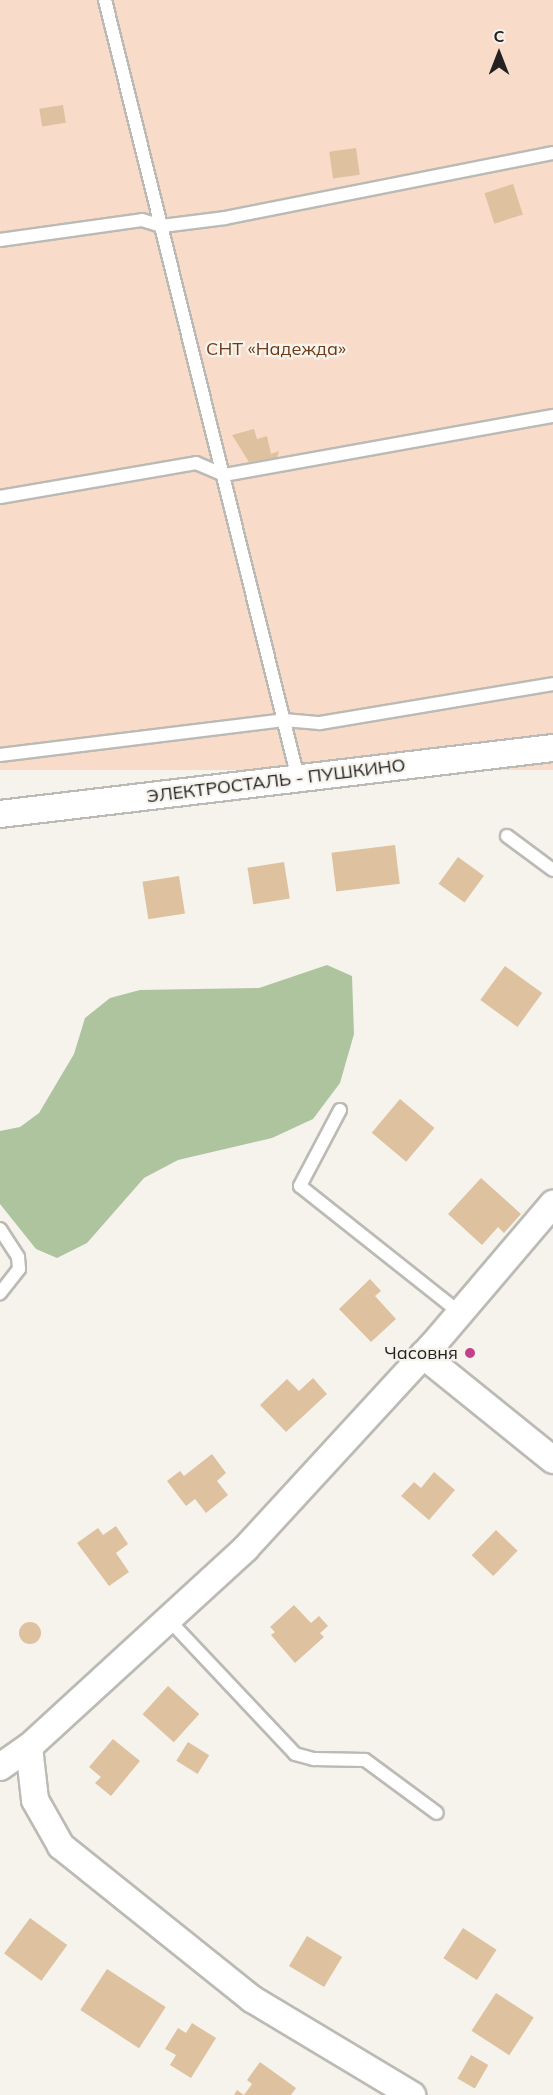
<!DOCTYPE html>
<meta charset="utf-8">
<style>
body{margin:0}
#map{position:relative;width:553px;height:2095px;overflow:hidden;background:#f5f3ec;font-family:Mulish,sans-serif}
div>[style]{position:absolute}
.green>*{inset:0;background:#f9dbca;transform-origin:0 0}
.water>*{inset:0;background:#aec49f}
.building>*{inset:0;background:#dec19f;transform-origin:0 0}
.round{border-radius:50%}
.roads{filter:drop-shadow(2px 0 #bcbab4) drop-shadow(-2px 0 #bcbab4) drop-shadow(0 2px #bcbab4) drop-shadow(0 -2px #bcbab4)}
.service>*{height:12px;margin:-6px;padding:0 6px;transform-origin:6px;border-radius:6px;background:#fff}
.minor>*{height:26px;margin:-13px;padding:0 13px;transform-origin:13px;border-radius:13px;background:#fff}
.dots>*{width:16px;height:16px;translate:-50% -50%;box-sizing:border-box;border:3px solid #f5f3ec;border-radius:50%}
span{translate:-50% -50%;white-space:nowrap;text-align:center;line-height:1.15;-webkit-text-stroke:4.5px #f5f3ec;paint-order:stroke}
.park-label{font-size:18px;color:#6e3a18}
.street-label{font-size:18px;color:#232220}
.poi-label{font-size:18px;color:#232220}
.right{translate:-100% -50%;text-align:right}
.north{position:absolute;left:469px;top:24px;width:60px;height:60px;-webkit-text-stroke:4px #f5f3ec;paint-order:stroke;rotate:0deg;font-size:16px;font-weight:700;line-height:24px;text-align:center;color:#232220}
.north::after{content:'';display:block;margin:auto;width:21px;height:27px;background:#232220;clip-path:polygon(50% 0,100% 100%,50% 72%,0 100%)}
</style>
<div id="map">
<div class="green">
<div style="left:0;top:0;width:553px;height:770px"></div>
</div>
<div class="water">
<div style="clip-path:polygon(327px 965px,352px 976px,354px 1034px,340px 1083px,313px 1119px,272px 1138px,178px 1160px,144px 1178px,87px 1243px,57px 1258px,36px 1249px,0 1204px,0 1131px,20px 1127px,39px 1113px,74px 1054px,85px 1018px,110px 998px,140px 990px,259px 988px)"></div>
</div>
<div class="building">
<div style="left:63px;top:105px;width:18px;height:24px;rotate:81deg"></div>
<div style="left:356px;top:148px;width:27px;height:27px;rotate:82deg"></div>
<div style="left:513px;top:184px;width:32px;height:30px;rotate:72deg"></div>
<div style="clip-path:polygon(254px 429px,257px 439px,267px 436px,271px 454px,279px 451px,277px 458px,249px 462px,232px 435px)"></div>
<div style="left:395px;top:845px;width:39px;height:64px;rotate:83deg"></div>
<div style="left:458px;top:857px;width:32px;height:33px;rotate:36deg"></div>
<div style="left:284px;top:862px;width:37px;height:37px;rotate:81deg"></div>
<div style="left:179px;top:876px;width:38px;height:37px;rotate:81deg"></div>
<div style="left:505px;top:966px;width:46px;height:42px;rotate:36deg"></div>
<div style="left:400px;top:1099px;width:45px;height:44px;rotate:40deg"></div>
<div style="clip-path:polygon(481px 1178px,521px 1214px,504px 1233px,498px 1227px,482px 1245px,448px 1214px)"></div>
<div style="clip-path:polygon(370px 1279px,381px 1291px,375px 1296px,396px 1319px,371px 1342px,339px 1309px)"></div>
<div style="clip-path:polygon(313px 1378px,327px 1394px,286px 1432px,260px 1405px,287px 1379px,299px 1391px)"></div>
<div style="clip-path:polygon(212px 1454px,226px 1473px,217px 1481px,228px 1495px,206px 1513px,195px 1499px,186px 1506px,167px 1481px,180px 1471px,184px 1476px)"></div>
<div style="clip-path:polygon(434px 1472px,455px 1490px,429px 1520px,401px 1496px,414px 1482px,421px 1488px)"></div>
<div style="clip-path:polygon(116px 1526px,128px 1544px,116px 1553px,129px 1572px,109px 1586px,77px 1543px,98px 1528px,103px 1535px)"></div>
<div style="left:496px;top:1530px;width:30px;height:35px;rotate:44deg"></div>
<div style="clip-path:polygon(294px 1605px,311px 1623px,319px 1616px,328px 1626px,320px 1633px,324px 1637px,295px 1663px,271px 1635px,275px 1632px,270px 1627px)"></div>
<div class="round" style="left:19px;top:1622px;width:22px;height:22px"></div>
<div style="left:168px;top:1686px;width:42px;height:38px;rotate:42deg"></div>
<div style="clip-path:polygon(113px 1739px,140px 1761px,111px 1796px,95px 1783px,101px 1777px,89px 1767px)"></div>
<div style="left:188px;top:1742px;width:25px;height:22px;rotate:32deg"></div>
<div style="left:30px;top:1918px;width:46px;height:44px;rotate:36deg"></div>
<div style="left:463px;top:1928px;width:40px;height:36px;rotate:33deg"></div>
<div style="left:307px;top:1936px;width:41px;height:35px;rotate:31deg"></div>
<div style="left:107px;top:1969px;width:70px;height:49px;rotate:33deg"></div>
<div style="left:496px;top:1993px;width:45px;height:45px;rotate:33deg"></div>
<div style="clip-path:polygon(192px 2023px,216px 2038px,191px 2078px,170px 2065px,176px 2055px,165px 2049px,178px 2028px,186px 2033px)"></div>
<div style="left:471px;top:2055px;width:20px;height:27px;rotate:30deg"></div>
<div style="clip-path:polygon(260px 2062px,296px 2088px,291px 2095px,234px 2095px,237px 2090px,244px 2095px,252px 2084px,247px 2080px)"></div>
</div>
<div class="roads">
<div class="service">
<div style="left:105px;top:0;width:802px;rotate:76.07deg"></div>
<div style="left:0;top:240px;width:143px;rotate:-8deg"></div>
<div style="left:142px;top:220px;width:21px;rotate:17deg"></div>
<div style="left:162px;top:226px;width:64px;rotate:-7.2deg"></div>
<div style="left:225px;top:218px;width:334px;rotate:-11.2deg"></div>
<div style="left:0;top:497px;width:199px;rotate:-9.8deg"></div>
<div style="left:196px;top:463px;width:30px;rotate:23deg"></div>
<div style="left:224px;top:475px;width:334px;rotate:-10.2deg"></div>
<div style="left:0;top:755px;width:286px;rotate:-7deg"></div>
<div style="left:284px;top:720px;width:36px;rotate:5deg"></div>
<div style="left:320px;top:723px;width:236px;rotate:-9.5deg"></div>
<div style="left:507px;top:836px;width:57px;rotate:36.5deg"></div>
<div style="left:340px;top:1110px;width:86px;rotate:117.8deg"></div>
<div style="left:300px;top:1186px;width:204px;rotate:38.4deg"></div>
<div style="left:0;top:1229px;width:33px;rotate:57deg"></div>
<div style="left:18px;top:1257px;width:12px;rotate:85deg"></div>
<div style="left:19px;top:1269px;width:31px;rotate:128deg"></div>
<div style="left:168px;top:1619px;width:185px;rotate:46.7deg"></div>
<div style="left:295px;top:1754px;width:20px;rotate:15deg"></div>
<div style="left:314px;top:1759px;width:51px;rotate:1.1deg"></div>
<div style="left:365px;top:1760px;width:89px;rotate:36.4deg"></div>
</div>
<div class="minor">
<div style="left:0;top:814px;width:557px;rotate:-6.81deg"></div>
<div style="left:423px;top:1355px;width:167px;rotate:38.9deg"></div>
<div style="left:29px;top:1747px;width:53px;rotate:83.5deg"></div>
<div style="left:35px;top:1800px;width:53px;rotate:60.5deg"></div>
<div style="left:61px;top:1846px;width:245px;rotate:38.7deg"></div>
<div style="left:252px;top:1999px;width:187px;rotate:31deg"></div>
<div style="left:0;top:1767px;width:35px;rotate:-35deg"></div>
<div style="left:29px;top:1747px;width:294px;rotate:-42.5deg"></div>
<div style="left:246px;top:1548px;width:275px;rotate:-47.4deg"></div>
<div style="left:432px;top:1346px;width:187px;rotate:-49.6deg"></div>
</div>
</div>
<div class="dots">
<div style="left:470px;top:1353px;background:#c34188"></div>
</div>
<div class="park-label">
<span style="left:276px;top:349px">СНТ «Надежда»</span>
</div>
<div class="street-label">
<span style="left:276px;top:781px;rotate:-7deg">ЭЛЕКТРОСТАЛЬ - ПУШКИНО</span>
</div>
<div class="poi-label">
<span class="right" style="left:458px;top:1353px">Часовня</span>
</div>
<div class="north">С</div>
</div>
